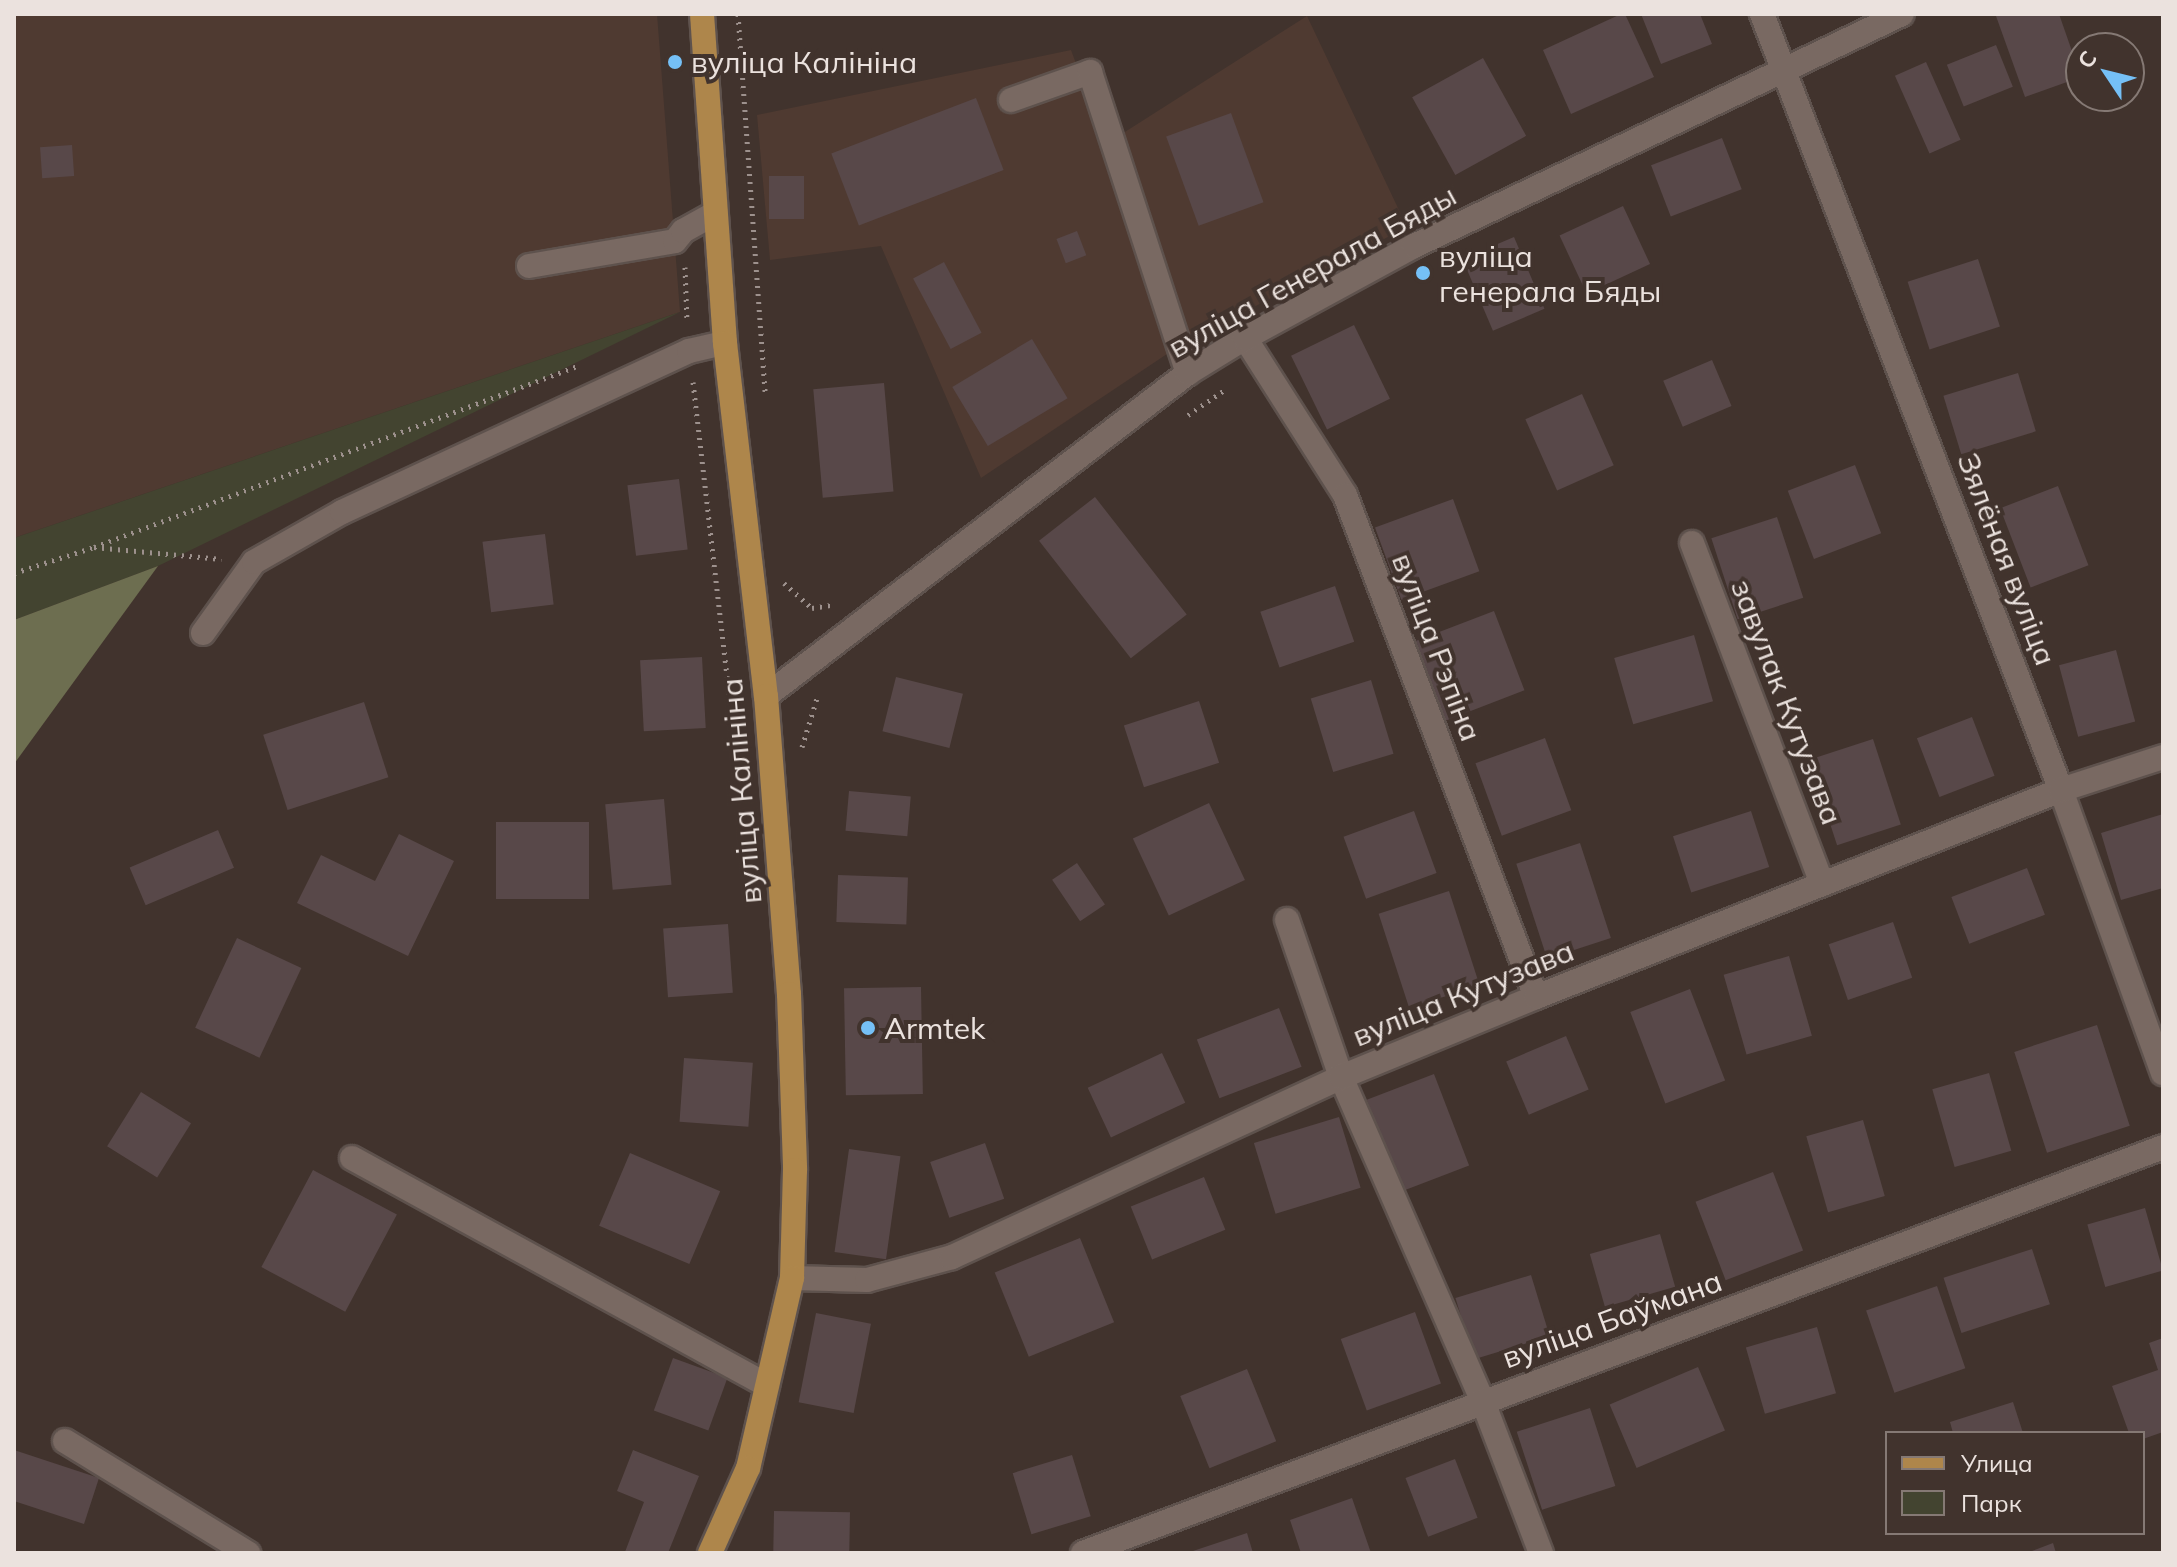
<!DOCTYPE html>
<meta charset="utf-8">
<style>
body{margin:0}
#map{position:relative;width:2177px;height:1567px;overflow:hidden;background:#41332d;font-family:Mulish,sans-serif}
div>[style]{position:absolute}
.built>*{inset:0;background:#4f3a31}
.green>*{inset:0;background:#434430}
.forest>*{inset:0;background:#6d6e50}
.building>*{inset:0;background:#584849;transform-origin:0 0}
.path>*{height:5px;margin-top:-2.5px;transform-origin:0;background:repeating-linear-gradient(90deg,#9d918d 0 2px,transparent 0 8px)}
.roads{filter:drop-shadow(2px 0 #5e524d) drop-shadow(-2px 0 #5e524d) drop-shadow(0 2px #5e524d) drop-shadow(0 -2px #5e524d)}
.minor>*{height:24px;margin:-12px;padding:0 12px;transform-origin:12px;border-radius:12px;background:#796962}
.major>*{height:24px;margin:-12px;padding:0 12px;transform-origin:12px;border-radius:12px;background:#ae864b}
.dots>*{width:22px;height:22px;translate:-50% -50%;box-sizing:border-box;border:4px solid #41332d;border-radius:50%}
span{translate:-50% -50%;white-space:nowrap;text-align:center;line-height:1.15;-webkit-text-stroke:8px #41332d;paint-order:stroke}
.poi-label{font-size:30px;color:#ebe2de}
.left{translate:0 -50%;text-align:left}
.street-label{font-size:30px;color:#ebe2de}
.frame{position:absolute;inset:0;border:16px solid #ebe2de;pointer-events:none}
.legend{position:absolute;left:1885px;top:1431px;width:260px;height:104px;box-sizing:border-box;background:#41332d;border:2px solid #857974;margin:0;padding:10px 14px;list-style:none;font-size:24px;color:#ebe2de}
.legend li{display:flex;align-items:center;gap:16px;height:40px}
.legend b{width:40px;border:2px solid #857974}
.north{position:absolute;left:2065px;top:32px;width:80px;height:80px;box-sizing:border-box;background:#41332d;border:2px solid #857974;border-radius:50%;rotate:305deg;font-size:22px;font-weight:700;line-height:32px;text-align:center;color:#ebe2de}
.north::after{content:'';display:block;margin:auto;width:28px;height:36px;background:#75c0f6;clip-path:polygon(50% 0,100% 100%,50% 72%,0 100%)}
</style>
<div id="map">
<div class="built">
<div style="clip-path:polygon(14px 14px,657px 14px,680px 312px,14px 538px)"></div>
<div style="clip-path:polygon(1307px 16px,1407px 227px,1179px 346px,981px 478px,881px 246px,770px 260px,757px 115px,1071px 50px,1106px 144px)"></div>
</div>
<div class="green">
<div style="clip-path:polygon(680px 312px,158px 566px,14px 620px,14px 538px)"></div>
</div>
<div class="forest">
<div style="clip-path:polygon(158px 566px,14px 764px,14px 620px)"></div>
</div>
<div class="building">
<div style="clip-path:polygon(1621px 14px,1625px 14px,1654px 77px,1571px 114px,1543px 50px)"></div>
<div style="clip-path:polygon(1641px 14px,1700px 14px,1712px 44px,1661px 64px)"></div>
<div style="clip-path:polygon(2003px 14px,2059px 14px,2081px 77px,2025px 97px,1996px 16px)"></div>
<div style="left:1996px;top:45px;width:45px;height:53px;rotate:68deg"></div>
<div style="left:1483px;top:58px;width:89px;height:81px;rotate:61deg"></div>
<div style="left:1926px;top:62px;width:85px;height:34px;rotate:66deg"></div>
<div style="left:976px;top:98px;width:77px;height:155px;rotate:69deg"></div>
<div style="left:1231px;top:113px;width:95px;height:69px;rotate:70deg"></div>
<div style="left:1722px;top:138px;width:55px;height:76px;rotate:69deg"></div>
<div style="left:72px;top:145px;width:31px;height:32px;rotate:86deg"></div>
<div style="left:769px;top:176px;width:35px;height:43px"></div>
<div style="left:1623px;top:206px;width:64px;height:70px;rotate:65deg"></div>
<div style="left:1077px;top:231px;width:26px;height:22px;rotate:69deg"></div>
<div style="left:1514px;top:237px;width:78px;height:56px;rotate:67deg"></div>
<div style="left:1978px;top:259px;width:71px;height:74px;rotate:72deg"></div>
<div style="left:944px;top:262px;width:80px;height:35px;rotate:62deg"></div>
<div style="left:1354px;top:325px;width:82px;height:70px;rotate:64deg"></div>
<div style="left:1032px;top:339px;width:69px;height:93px;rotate:59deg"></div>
<div style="left:1712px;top:360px;width:50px;height:53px;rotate:67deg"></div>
<div style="left:2018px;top:373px;width:61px;height:78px;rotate:73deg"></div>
<div style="left:884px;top:383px;width:109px;height:71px;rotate:85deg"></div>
<div style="left:1582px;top:394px;width:78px;height:62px;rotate:66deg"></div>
<div style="left:1855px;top:465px;width:73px;height:72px;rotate:69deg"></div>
<div style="left:679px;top:479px;width:71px;height:52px;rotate:83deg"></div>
<div style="left:2058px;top:486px;width:85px;height:62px;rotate:69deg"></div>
<div style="left:1095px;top:497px;width:149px;height:71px;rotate:52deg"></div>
<div style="left:1453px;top:499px;width:77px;height:83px;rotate:70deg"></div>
<div style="left:1777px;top:517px;width:85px;height:69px;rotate:72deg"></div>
<div style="left:545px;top:534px;width:71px;height:63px;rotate:83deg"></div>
<div style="left:1335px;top:586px;width:59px;height:79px;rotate:71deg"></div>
<div style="left:1494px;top:611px;width:85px;height:86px;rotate:69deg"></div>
<div style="left:1694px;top:635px;width:69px;height:83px;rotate:74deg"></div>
<div style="left:2116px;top:650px;width:74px;height:59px;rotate:75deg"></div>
<div style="left:702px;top:657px;width:71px;height:62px;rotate:87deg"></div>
<div style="left:896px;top:677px;width:69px;height:56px;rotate:14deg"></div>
<div style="left:1371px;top:680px;width:77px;height:63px;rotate:73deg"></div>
<div style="left:1199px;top:701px;width:65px;height:79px;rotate:72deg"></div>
<div style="left:364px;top:702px;width:79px;height:106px;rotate:72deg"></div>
<div style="left:1972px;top:717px;width:63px;height:59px;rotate:69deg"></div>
<div style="left:1545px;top:738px;width:77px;height:74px;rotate:70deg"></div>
<div style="left:1873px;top:739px;width:90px;height:67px;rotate:72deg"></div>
<div style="left:849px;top:791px;width:62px;height:40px;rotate:5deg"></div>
<div style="left:664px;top:799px;width:86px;height:59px;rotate:85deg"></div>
<div style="left:1209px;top:803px;width:85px;height:84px;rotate:65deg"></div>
<div style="left:1414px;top:811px;width:66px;height:75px;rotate:70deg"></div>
<div style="left:1751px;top:811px;width:59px;height:82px;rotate:72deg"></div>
<div style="clip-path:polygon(2163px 814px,2163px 888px,2121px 900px,2101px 833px)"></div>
<div style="left:496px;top:822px;width:93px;height:77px"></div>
<div style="left:218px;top:830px;width:41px;height:96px;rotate:67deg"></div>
<div style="clip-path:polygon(399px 834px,454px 861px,408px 956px,297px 903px,321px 855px,375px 881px)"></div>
<div style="left:1580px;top:843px;width:100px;height:67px;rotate:72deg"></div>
<div style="left:1077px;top:863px;width:50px;height:30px;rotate:56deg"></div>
<div style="left:2027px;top:868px;width:50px;height:81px;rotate:69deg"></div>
<div style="left:838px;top:875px;width:70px;height:47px;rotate:2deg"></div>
<div style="left:1449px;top:891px;width:99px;height:74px;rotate:72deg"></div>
<div style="left:1893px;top:922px;width:59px;height:68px;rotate:71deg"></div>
<div style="left:728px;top:924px;width:69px;height:65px;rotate:86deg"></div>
<div style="left:237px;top:938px;width:71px;height:99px;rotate:25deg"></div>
<div style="left:1789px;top:956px;width:83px;height:68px;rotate:74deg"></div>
<div style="left:921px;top:987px;width:107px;height:77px;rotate:89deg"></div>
<div style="left:1690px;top:989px;width:98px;height:64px;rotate:69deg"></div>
<div style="left:1279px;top:1008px;width:63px;height:88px;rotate:69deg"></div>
<div style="left:2097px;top:1025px;width:106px;height:87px;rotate:72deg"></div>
<div style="left:1566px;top:1036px;width:58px;height:65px;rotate:67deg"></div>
<div style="left:1162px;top:1053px;width:55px;height:82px;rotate:65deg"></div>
<div style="left:684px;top:1058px;width:69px;height:64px;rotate:4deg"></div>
<div style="left:1989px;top:1073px;width:81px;height:59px;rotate:74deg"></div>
<div style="left:1434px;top:1074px;width:98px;height:72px;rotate:69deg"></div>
<div style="left:141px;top:1092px;width:59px;height:64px;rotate:32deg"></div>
<div style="left:1339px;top:1117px;width:74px;height:89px;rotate:73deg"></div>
<div style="left:1863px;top:1120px;width:79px;height:59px;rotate:74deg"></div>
<div style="left:985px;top:1143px;width:59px;height:58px;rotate:71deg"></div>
<div style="left:849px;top:1149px;width:52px;height:104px;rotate:8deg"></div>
<div style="left:630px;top:1153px;width:98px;height:79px;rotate:23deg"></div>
<div style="left:313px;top:1170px;width:95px;height:110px;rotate:28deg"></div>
<div style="left:1773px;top:1172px;width:84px;height:83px;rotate:69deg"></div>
<div style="left:1204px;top:1177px;width:57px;height:79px;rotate:68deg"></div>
<div style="left:2145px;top:1208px;width:65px;height:60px;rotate:74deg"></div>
<div style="left:1660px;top:1234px;width:55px;height:73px;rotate:74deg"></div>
<div style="left:1080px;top:1238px;width:91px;height:92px;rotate:68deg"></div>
<div style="left:2032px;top:1249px;width:58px;height:93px;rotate:72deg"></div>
<div style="left:1531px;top:1275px;width:64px;height:79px;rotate:73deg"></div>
<div style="left:1937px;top:1286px;width:87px;height:75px;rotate:71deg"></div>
<div style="left:1415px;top:1312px;width:76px;height:79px;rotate:70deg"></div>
<div style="left:816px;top:1313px;width:56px;height:91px;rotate:11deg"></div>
<div style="left:1817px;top:1327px;width:69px;height:74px;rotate:74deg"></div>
<div style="clip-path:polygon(2163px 1338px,2163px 1432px,2143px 1439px,2143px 1433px,2129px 1433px,2112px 1386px,2158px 1370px,2149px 1343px)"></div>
<div style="left:673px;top:1358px;width:58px;height:56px;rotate:20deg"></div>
<div style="left:1698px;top:1367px;width:69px;height:96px;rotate:67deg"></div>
<div style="left:1247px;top:1369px;width:78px;height:72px;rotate:68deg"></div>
<div style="clip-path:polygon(2013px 1402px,2023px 1433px,1953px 1433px,1950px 1422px)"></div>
<div style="left:1590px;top:1408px;width:82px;height:77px;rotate:72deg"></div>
<div style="clip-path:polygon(14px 1450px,99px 1478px,84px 1524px,14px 1501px)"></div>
<div style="clip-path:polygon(633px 1450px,699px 1476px,668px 1553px,625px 1552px,644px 1502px,617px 1491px)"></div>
<div style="left:1072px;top:1455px;width:64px;height:62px;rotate:73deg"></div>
<div style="left:1455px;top:1459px;width:63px;height:53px;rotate:69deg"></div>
<div style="clip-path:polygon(1352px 1498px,1371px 1553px,1301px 1553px,1290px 1520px)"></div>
<div style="left:774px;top:1511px;width:76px;height:42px;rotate:1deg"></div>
<div style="clip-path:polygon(1247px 1533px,1253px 1553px,1190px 1553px,1190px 1552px)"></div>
<div style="clip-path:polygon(2053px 1543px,2056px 1553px,2027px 1553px)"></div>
</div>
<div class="path">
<div style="left:738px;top:14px;width:379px;rotate:85.9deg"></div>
<div style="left:685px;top:267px;width:54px;rotate:87.9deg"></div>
<div style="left:693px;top:382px;width:383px;rotate:83.4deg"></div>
<div style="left:1188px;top:415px;width:46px;rotate:-34.4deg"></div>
<div style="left:94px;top:547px;width:519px;rotate:-20.53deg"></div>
<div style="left:14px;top:573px;width:84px;rotate:-18deg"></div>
<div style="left:94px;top:547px;width:128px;rotate:5.4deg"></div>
<div style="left:784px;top:583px;width:38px;rotate:42deg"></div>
<div style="left:812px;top:608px;width:20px;rotate:-9deg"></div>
<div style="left:802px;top:747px;width:54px;rotate:-72.9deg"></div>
</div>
<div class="roads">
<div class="minor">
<div style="left:1762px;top:14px;width:832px;rotate:68.93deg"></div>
<div style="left:2061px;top:790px;width:301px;rotate:70.2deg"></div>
<div style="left:1011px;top:100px;width:84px;rotate:-19.5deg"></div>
<div style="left:1090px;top:72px;width:317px;rotate:72deg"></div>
<div style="left:529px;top:266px;width:148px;rotate:-9.7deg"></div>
<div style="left:675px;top:241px;width:13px;rotate:-51deg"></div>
<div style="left:683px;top:231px;width:35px;rotate:-29deg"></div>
<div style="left:1245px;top:338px;width:186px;rotate:57.5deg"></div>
<div style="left:1345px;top:495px;width:537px;rotate:69.17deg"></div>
<div style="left:1692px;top:543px;width:365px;rotate:69.1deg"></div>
<div style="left:203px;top:633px;width:87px;rotate:-54.3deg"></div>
<div style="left:254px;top:562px;width:101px;rotate:-29.6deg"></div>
<div style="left:342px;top:512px;width:383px;rotate:-24.9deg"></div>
<div style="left:689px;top:351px;width:37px;rotate:-13deg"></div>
<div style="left:766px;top:696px;width:531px;rotate:-37.43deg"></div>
<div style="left:1188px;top:373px;width:67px;rotate:-31.6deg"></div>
<div style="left:1245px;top:338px;width:192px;rotate:-28.6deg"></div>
<div style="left:1414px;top:246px;width:540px;rotate:-25.43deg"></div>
<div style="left:1287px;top:920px;width:166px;rotate:71deg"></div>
<div style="left:1341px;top:1077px;width:355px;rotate:66.4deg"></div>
<div style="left:1483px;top:1402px;width:162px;rotate:69deg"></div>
<div style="left:352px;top:1158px;width:473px;rotate:28.7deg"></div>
<div style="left:792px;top:1278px;width:75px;rotate:1.5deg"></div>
<div style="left:867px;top:1280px;width:88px;rotate:-15.1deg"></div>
<div style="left:952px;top:1257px;width:429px;rotate:-24.8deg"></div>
<div style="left:1341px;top:1077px;width:211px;rotate:-22.3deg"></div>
<div style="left:1536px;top:997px;width:564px;rotate:-21.52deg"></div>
<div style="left:2061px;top:790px;width:107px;rotate:-17.9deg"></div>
<div style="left:65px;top:1441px;width:215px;rotate:31.5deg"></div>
<div style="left:1083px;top:1553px;width:1154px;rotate:-20.6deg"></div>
</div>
<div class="major">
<div style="left:702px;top:14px;width:330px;rotate:86deg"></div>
<div style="left:725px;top:343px;width:355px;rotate:83.4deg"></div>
<div style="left:766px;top:696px;width:299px;rotate:85.6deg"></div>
<div style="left:789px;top:994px;width:176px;rotate:88deg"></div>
<div style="left:795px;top:1170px;width:108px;rotate:91.6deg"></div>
<div style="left:792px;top:1278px;width:195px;rotate:103deg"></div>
<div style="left:748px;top:1468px;width:93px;rotate:114.1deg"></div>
</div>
</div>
<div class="dots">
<div style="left:675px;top:62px;background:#75c0f6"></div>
<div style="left:1423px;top:273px;background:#75c0f6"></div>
<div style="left:868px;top:1028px;background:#75c0f6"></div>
</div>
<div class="poi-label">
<span class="left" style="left:691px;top:62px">вуліца Калініна</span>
<span class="left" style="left:1439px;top:273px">вуліца<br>генерала Бяды</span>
<span class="left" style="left:884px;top:1028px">Armtek</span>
</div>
<div class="street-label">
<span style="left:1312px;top:271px;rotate:-29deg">вуліца Генерала Бяды</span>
<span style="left:2007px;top:559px;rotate:69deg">Зялёная вуліца</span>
<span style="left:1437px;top:647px;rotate:69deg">вуліца Рэпіна</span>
<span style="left:1787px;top:702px;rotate:69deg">завулак Кутузава</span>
<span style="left:741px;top:791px;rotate:-95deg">вуліца Калініна</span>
<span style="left:1463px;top:993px;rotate:-22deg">вуліца Кутузава</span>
<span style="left:1612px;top:1319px;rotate:-20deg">вуліца Баўмана</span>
</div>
<div class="frame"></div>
<ul class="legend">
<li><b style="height:10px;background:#ae864b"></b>Улица</li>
<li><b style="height:22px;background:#434430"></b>Парк</li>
</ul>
<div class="north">С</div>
</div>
